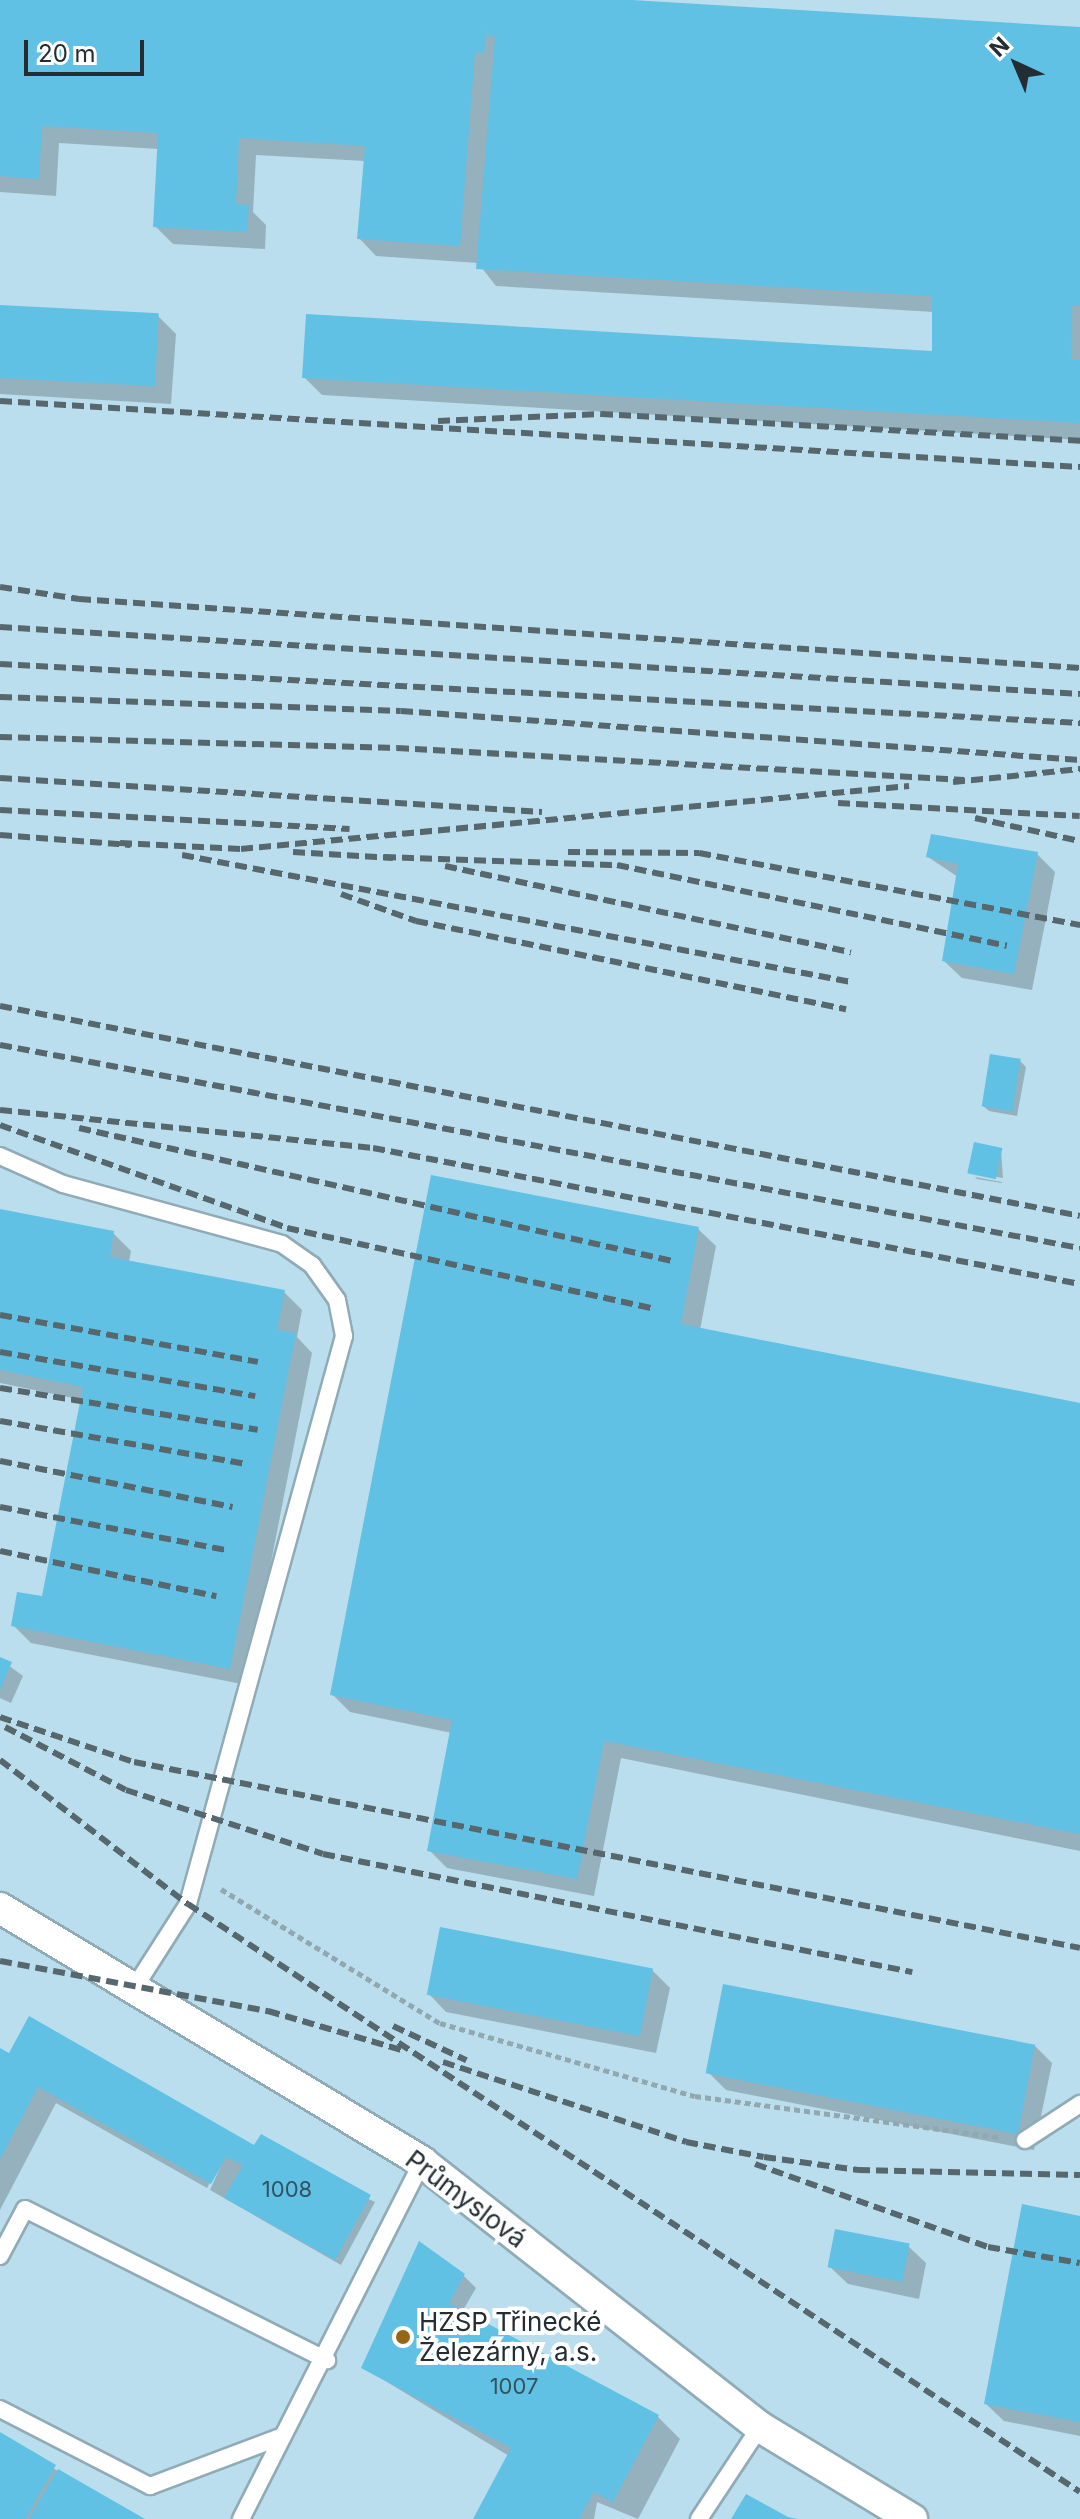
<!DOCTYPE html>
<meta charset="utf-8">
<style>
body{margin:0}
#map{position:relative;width:1080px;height:2519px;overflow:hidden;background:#cce9f4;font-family:Inter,sans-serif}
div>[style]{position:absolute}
.built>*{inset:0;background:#badeed;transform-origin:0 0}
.shadow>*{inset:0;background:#0003}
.building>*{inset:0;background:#60c1e5;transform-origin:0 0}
.path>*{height:5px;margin-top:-2.5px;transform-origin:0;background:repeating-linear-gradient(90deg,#91a8b1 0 6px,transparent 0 10px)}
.roads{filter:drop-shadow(2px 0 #90abb6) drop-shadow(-2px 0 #90abb6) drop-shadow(0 2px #90abb6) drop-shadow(0 -2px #90abb6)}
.service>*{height:16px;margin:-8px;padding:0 8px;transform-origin:8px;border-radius:8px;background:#fff}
.minor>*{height:30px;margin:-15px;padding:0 15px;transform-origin:15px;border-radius:15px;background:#fff}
.rail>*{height:6px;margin-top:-3px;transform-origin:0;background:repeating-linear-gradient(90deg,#57676e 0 12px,transparent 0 18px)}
.dots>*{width:22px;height:22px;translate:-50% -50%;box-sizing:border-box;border:4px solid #fff;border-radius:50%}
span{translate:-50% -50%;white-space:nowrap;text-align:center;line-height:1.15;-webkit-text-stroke:8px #fff;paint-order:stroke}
.number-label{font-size:22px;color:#32525f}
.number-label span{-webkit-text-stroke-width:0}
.street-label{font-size:26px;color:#232d32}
.poi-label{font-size:26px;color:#232d32}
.left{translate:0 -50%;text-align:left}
.north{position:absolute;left:976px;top:24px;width:80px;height:80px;-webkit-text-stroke:6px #fff;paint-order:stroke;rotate:316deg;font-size:22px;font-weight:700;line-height:32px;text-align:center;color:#232d32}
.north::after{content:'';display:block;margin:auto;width:28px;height:36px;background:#232d32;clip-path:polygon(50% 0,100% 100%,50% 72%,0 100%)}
.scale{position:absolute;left:24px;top:40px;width:120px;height:36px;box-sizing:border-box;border:4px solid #232d32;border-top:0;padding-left:10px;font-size:24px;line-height:28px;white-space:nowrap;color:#232d32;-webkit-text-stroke:6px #fff;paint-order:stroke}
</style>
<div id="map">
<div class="built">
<div style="left:0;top:0;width:1080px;height:2519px"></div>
</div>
<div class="shadow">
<div style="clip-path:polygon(0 0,599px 0,1080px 29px,1080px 440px,322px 395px,304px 377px,934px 353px,934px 312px,496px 286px,478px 263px,376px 256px,359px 238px,365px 161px,256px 155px,253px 212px,266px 225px,265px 249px,173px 244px,155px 226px,159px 149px,59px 143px,56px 196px,0 192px)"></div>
<div style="clip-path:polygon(0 307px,158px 316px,176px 334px,171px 404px,0 394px)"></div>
<div style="clip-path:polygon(1037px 854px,1055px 872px,1032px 990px,962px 978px,944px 961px,958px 877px,928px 857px)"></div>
<div style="clip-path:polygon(1020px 1061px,1026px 1067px,1017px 1116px,989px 1111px,983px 1106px)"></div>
<div style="clip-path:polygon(1001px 1150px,1003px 1178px,971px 1173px)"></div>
<div style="clip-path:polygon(975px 1177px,1002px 1182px,1002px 1183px,977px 1179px)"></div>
<div style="clip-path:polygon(0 1211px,113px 1233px,131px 1251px,129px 1262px,284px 1292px,302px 1310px,297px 1337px,312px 1353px,247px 1685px,31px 1643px,13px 1625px,43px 1598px,83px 1400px,0 1383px)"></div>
<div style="clip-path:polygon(698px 1229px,716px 1246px,700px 1330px,1080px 1405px,1080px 1851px,621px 1758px,594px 1896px,447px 1868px,429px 1850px,452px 1733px,350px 1712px,332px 1694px)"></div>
<div style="clip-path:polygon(0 1659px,23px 1676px,11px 1703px,0 1698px)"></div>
<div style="clip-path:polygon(652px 1970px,670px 1988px,656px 2053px,446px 2012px,429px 1994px)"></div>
<div style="clip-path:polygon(1034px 2045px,1052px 2063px,1034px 2150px,726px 2090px,708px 2072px)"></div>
<div style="clip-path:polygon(0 2050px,237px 2138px,375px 2202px,341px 2265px,210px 2190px,226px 2154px,207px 2188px,56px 2103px,0 2210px)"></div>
<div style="clip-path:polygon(1080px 2218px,1080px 2436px,1004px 2421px,986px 2404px)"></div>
<div style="clip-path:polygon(908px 2246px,926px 2263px,919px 2299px,848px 2284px,830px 2267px)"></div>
<div style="clip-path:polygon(463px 2275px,476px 2288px,462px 2312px,658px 2417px,680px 2439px,638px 2519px,597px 2502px,594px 2519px,475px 2519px,509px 2456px,364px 2368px)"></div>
<div style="clip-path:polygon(0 2435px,61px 2473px,141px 2519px,0 2519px)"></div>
</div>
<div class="building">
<div style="clip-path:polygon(0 0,632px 0,1080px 27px,1080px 306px,1072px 305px,1071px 360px,1080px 360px,1080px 423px,302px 378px,306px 314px,932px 351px,932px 296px,476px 269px,495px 37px,488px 36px,488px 24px,484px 53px,475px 52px,460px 246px,357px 239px,365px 146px,239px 138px,236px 204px,249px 205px,247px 232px,153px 227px,158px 133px,42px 126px,39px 179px,0 176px)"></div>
<div style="left:0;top:305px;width:159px;height:73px;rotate:3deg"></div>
<div style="clip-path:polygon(931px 834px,1038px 852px,1014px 974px,942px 961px,958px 864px,926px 857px)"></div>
<div style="left:990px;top:1054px;width:31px;height:53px;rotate:9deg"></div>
<div style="left:974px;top:1142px;width:29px;height:32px;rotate:12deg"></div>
<div style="clip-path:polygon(431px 1175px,699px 1227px,681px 1324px,1080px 1403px,1080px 1834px,604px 1741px,577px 1879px,427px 1851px,452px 1720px,330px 1695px)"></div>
<div style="clip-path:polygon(0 1209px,114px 1231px,110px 1257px,285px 1290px,277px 1330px,296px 1333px,230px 1669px,11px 1626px,17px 1592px,42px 1596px,83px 1387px,0 1370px)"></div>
<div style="clip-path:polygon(0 1657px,12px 1662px,0 1690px)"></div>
<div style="left:440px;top:1927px;width:217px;height:69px;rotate:11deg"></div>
<div style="left:723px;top:1984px;width:318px;height:91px;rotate:11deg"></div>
<div style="clip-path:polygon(29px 2016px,254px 2145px,261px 2134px,371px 2195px,335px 2260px,224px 2198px,243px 2165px,226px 2157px,211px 2184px,38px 2087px,0 2159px,0 2048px,9px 2053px)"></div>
<div style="clip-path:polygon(1022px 2204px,1080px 2216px,1080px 2422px,984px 2404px)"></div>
<div style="left:835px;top:2229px;width:76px;height:39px;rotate:11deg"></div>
<div style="clip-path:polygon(419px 2241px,465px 2274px,449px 2303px,659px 2415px,613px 2502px,594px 2492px,579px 2519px,473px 2519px,511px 2448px,361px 2368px)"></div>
<div style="clip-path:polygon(0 2432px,56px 2465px,25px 2519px,0 2519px)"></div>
<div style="clip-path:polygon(58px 2469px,145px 2519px,29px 2519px)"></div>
<div style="clip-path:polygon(746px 2494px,788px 2517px,798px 2519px,731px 2519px)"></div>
</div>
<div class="path">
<div style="left:221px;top:1889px;width:257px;rotate:31.5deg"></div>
<div style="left:440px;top:2023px;width:265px;rotate:16deg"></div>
<div style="left:695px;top:2096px;width:308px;rotate:7.7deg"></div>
</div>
<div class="roads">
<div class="service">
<div style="left:0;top:1156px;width:69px;rotate:24deg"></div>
<div style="left:63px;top:1184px;width:227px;rotate:15.3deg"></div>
<div style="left:282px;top:1244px;width:37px;rotate:35deg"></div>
<div style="left:312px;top:1265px;width:43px;rotate:54.5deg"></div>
<div style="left:337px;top:1300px;width:37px;rotate:79deg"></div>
<div style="left:344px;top:1336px;width:589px;rotate:105.36deg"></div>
<div style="left:188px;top:1904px;width:102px;rotate:122.6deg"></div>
<div style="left:1025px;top:2140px;width:66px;rotate:-33.2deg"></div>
<div style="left:0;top:2256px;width:53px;rotate:-62deg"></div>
<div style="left:25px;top:2209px;width:338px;rotate:26.6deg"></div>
<div style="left:0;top:2409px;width:169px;rotate:27.2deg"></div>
<div style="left:150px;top:2486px;width:142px;rotate:-20.6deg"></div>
<div style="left:241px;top:2519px;width:400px;rotate:-63.1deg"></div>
<div style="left:699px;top:2519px;width:110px;rotate:-56.5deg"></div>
</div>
<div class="minor">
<div style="left:0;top:1908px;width:493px;rotate:31deg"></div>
<div style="left:422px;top:2162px;width:429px;rotate:38.1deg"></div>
<div style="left:760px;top:2427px;width:178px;rotate:31.2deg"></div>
</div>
</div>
<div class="rail">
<div style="left:0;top:401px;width:1082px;rotate:3.5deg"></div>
<div style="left:438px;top:421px;width:163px;rotate:-2.5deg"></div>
<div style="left:601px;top:414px;width:480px;rotate:3.2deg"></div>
<div style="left:0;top:587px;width:80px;rotate:8.6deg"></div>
<div style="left:79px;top:599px;width:1003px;rotate:3.94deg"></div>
<div style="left:0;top:627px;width:1082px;rotate:3.55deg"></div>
<div style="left:0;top:664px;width:1082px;rotate:3.13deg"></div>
<div style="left:0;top:697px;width:401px;rotate:2deg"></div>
<div style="left:401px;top:711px;width:681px;rotate:4.13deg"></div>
<div style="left:0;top:737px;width:397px;rotate:1.6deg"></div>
<div style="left:397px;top:748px;width:568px;rotate:3.23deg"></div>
<div style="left:0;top:778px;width:543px;rotate:3.59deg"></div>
<div style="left:953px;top:782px;width:128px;rotate:-5.8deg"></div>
<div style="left:838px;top:803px;width:242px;rotate:3.1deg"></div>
<div style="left:0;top:810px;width:350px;rotate:3.1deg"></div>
<div style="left:975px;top:818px;width:107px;rotate:12.4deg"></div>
<div style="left:0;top:835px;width:131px;rotate:4.4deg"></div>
<div style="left:120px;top:843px;width:121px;rotate:2.8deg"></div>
<div style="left:241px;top:849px;width:671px;rotate:-5.39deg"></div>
<div style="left:293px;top:852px;width:100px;rotate:3.4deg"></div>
<div style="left:568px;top:852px;width:131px;rotate:0.4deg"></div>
<div style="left:699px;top:853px;width:388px;rotate:10.7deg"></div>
<div style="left:182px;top:855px;width:681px;rotate:10.75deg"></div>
<div style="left:384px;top:857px;width:233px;rotate:2deg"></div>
<div style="left:617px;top:865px;width:398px;rotate:11.7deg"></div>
<div style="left:445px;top:866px;width:415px;rotate:12deg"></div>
<div style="left:341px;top:894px;width:80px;rotate:19.8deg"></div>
<div style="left:416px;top:921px;width:439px;rotate:11.6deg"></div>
<div style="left:0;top:1006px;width:1100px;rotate:11deg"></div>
<div style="left:0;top:1045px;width:1099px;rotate:10.65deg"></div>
<div style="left:0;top:1110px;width:375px;rotate:5.8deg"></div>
<div style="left:373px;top:1148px;width:720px;rotate:10.89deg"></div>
<div style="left:0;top:1125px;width:305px;rotate:19.7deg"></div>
<div style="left:287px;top:1228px;width:376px;rotate:12.4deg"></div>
<div style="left:79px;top:1128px;width:608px;rotate:12.64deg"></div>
<div style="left:0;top:1315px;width:262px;rotate:10.3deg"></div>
<div style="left:0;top:1352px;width:259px;rotate:9.8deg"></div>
<div style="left:0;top:1388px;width:261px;rotate:9.2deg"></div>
<div style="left:0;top:1421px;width:250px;rotate:9.9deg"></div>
<div style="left:0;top:1461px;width:237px;rotate:11.2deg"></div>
<div style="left:0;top:1507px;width:229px;rotate:10.8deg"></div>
<div style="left:0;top:1551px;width:221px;rotate:11.8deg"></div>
<div style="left:0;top:1717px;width:141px;rotate:18.6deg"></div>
<div style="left:134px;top:1762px;width:964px;rotate:11.12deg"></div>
<div style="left:5px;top:1727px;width:136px;rotate:27.5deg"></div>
<div style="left:126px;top:1790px;width:207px;rotate:18deg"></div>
<div style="left:323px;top:1854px;width:601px;rotate:11.33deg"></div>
<div style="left:0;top:1760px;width:237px;rotate:37.5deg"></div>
<div style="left:188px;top:1904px;width:1068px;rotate:33.39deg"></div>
<div style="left:0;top:1961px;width:273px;rotate:10.6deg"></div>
<div style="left:268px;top:2011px;width:143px;rotate:16.3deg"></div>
<div style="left:393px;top:2026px;width:81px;rotate:25deg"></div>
<div style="left:443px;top:2062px;width:256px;rotate:18.2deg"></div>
<div style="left:686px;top:2142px;width:79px;rotate:10.9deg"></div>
<div style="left:764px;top:2157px;width:95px;rotate:7.9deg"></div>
<div style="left:858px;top:2170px;width:222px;rotate:1.3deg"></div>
<div style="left:755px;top:2164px;width:247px;rotate:19.6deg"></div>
<div style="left:988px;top:2247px;width:93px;rotate:9.9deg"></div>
</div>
<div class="dots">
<div style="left:403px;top:2337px;background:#956616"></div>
</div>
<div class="number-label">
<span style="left:287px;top:2190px">1008</span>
<span style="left:514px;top:2387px">1007</span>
</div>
<div class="street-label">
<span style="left:466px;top:2199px;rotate:37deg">Průmyslová</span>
</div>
<div class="poi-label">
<span class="left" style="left:419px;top:2337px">HZSP Třinecké<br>Železárny, a.s.</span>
</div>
<div class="north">N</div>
<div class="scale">20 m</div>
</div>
